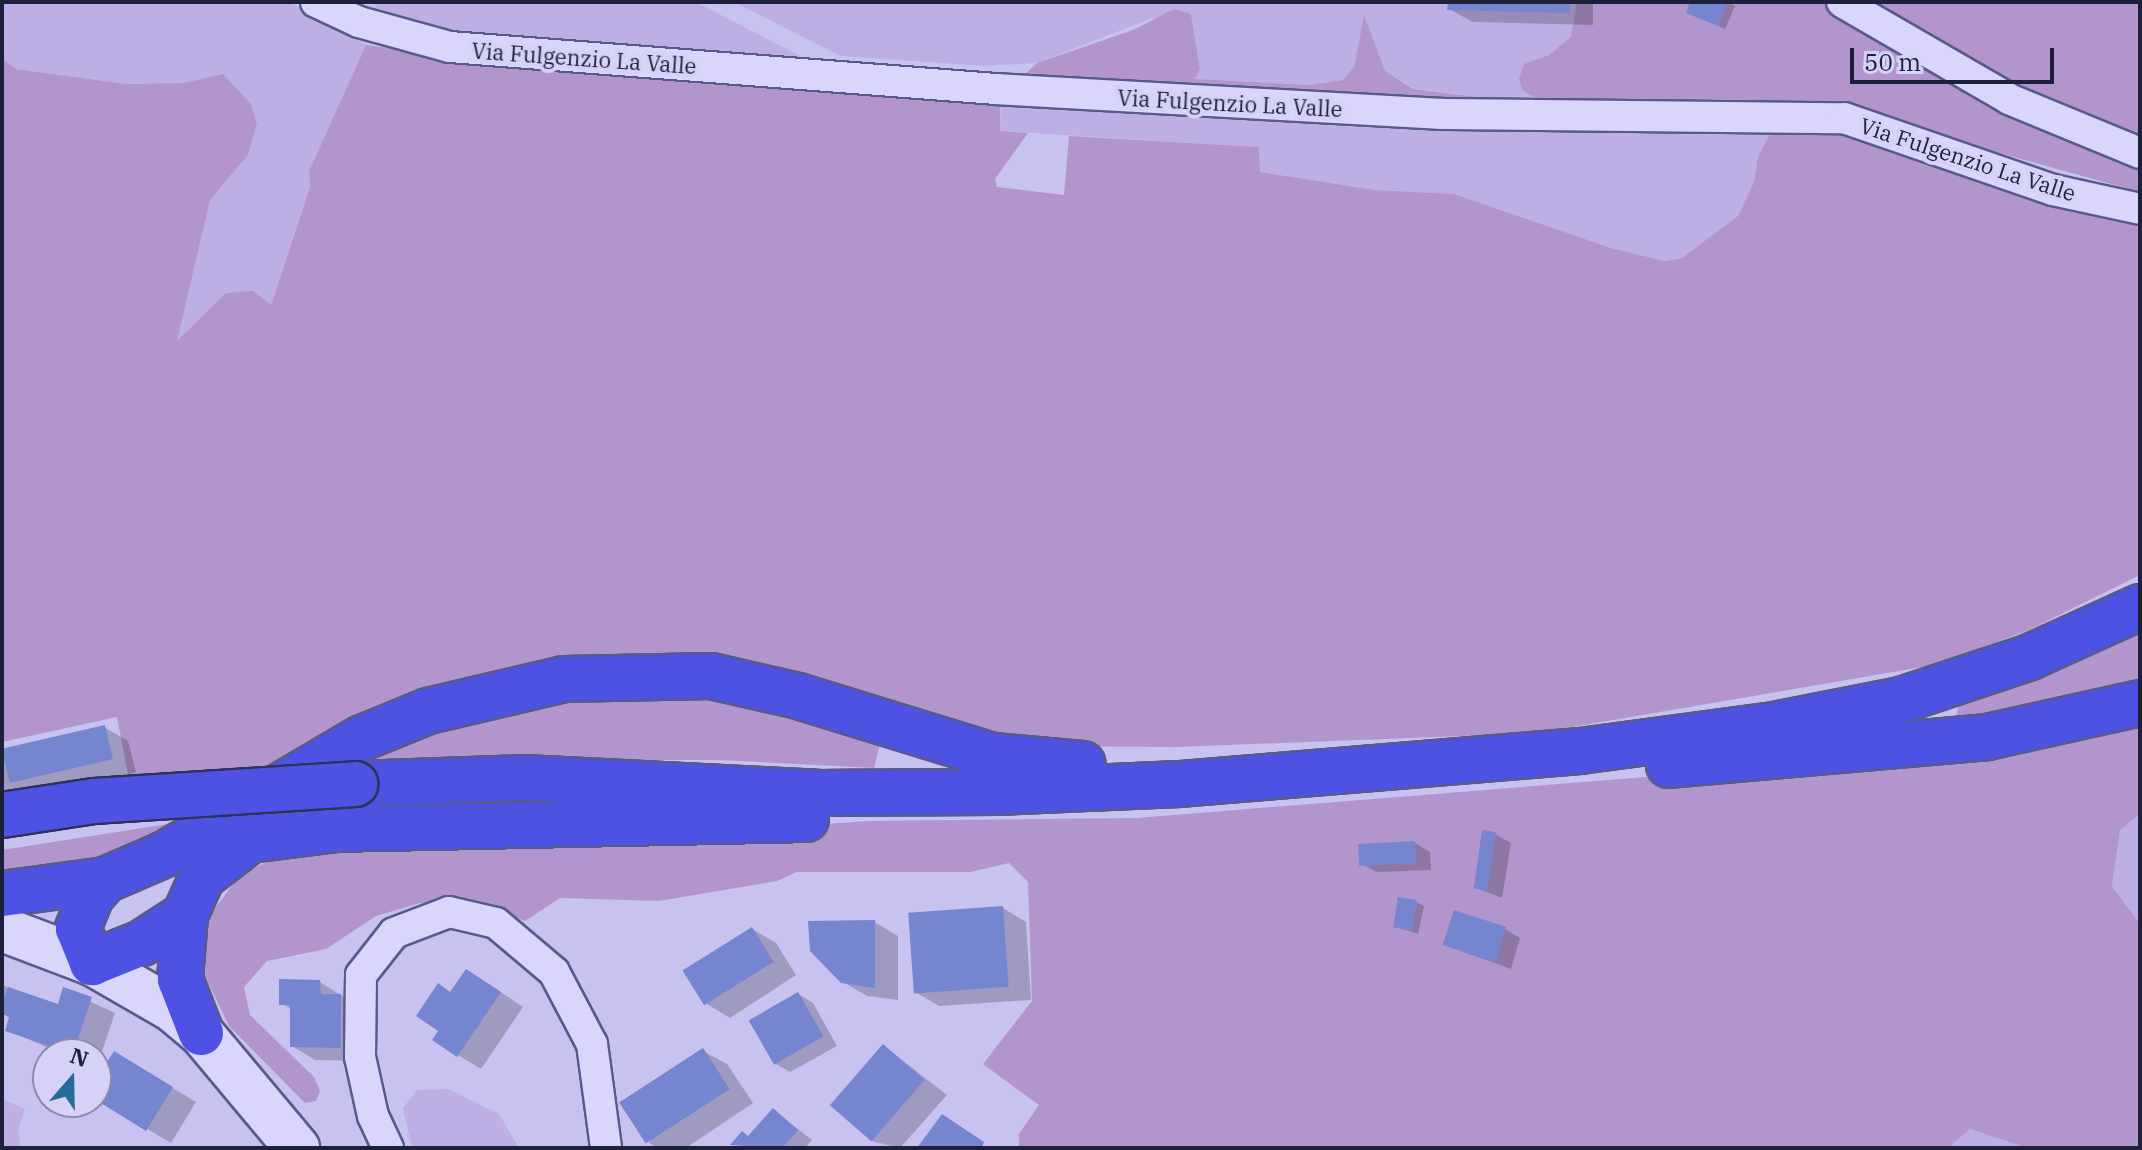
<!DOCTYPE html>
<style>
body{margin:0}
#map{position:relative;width:2142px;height:1150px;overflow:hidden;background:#c7c2f0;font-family:"IBM Plex Serif",serif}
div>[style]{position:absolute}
.farmland>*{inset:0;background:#bdafe6}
.green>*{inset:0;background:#b395ce}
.shadow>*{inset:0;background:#0003}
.building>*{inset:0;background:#7685d0;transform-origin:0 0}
.roads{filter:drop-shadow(2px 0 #585b8a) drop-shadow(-2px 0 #585b8a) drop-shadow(0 2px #585b8a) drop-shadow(0 -2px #585b8a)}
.street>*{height:30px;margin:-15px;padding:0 15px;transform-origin:15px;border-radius:15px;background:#dad5fa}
.secondary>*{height:44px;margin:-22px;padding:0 22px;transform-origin:22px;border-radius:22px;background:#dad5fa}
.highway>*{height:44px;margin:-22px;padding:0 22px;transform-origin:22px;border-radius:22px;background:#4e52e3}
.bridges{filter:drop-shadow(2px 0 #2d3258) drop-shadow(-2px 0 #2d3258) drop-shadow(0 2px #2d3258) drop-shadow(0 -2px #2d3258)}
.highway-bridge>*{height:44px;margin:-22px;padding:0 22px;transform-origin:22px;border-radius:22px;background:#4e52e3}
span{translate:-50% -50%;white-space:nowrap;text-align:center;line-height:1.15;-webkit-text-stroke:8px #d6d2f7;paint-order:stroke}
.street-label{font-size:22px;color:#1d203a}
.frame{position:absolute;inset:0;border:4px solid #1d203a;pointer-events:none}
.north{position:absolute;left:32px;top:1038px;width:80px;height:80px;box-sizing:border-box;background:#d6d2f7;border:2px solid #8c8bab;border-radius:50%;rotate:20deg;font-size:22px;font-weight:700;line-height:32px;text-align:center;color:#1d203a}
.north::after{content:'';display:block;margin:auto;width:28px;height:36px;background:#256c9c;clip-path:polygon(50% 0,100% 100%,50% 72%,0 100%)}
.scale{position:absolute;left:1850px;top:48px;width:204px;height:36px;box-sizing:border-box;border:4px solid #1d203a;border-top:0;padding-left:10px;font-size:24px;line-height:28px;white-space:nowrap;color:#1d203a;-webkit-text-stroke:6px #d6d2f7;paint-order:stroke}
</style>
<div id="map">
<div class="farmland">
<div style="clip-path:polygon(2px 2px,289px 2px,366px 45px,309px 171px,310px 187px,271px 305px,176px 342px,210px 200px,248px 155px,257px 124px,223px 74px,183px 83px,126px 84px,16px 69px,2px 58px)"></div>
<div style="clip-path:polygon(377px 2px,696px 2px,802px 57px,445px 35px,372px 15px)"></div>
<div style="clip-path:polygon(734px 2px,1577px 2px,1578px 4px,1572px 37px,1549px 55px,1525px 64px,1562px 103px,1482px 104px,1459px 94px,1414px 89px,1385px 71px,1364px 17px,1354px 67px,1343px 80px,1310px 85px,1195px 79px,1200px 68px,1191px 14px,1150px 19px,1037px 63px,986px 66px,840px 56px)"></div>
<div style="clip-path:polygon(1001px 95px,1774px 127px,1758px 156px,1754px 182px,1738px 216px,1682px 258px,1665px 261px,1611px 248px,1454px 194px,1375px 190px,1260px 172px,1259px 147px,1000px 131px)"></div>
<div style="clip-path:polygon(2140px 814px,2140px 924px,2112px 886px,2120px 829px)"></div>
<div style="clip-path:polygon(449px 1089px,499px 1114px,519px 1148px,412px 1148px,403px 1108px,417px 1090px)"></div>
<div style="clip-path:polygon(2px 1099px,25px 1109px,18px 1129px,21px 1148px,2px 1148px)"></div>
<div style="clip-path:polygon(1970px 1129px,2011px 1141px,2028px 1148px,1948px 1148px)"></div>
</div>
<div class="green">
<div style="clip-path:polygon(1577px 2px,1829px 2px,2140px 162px,2140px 192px,1964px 143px,1865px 107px,1538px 99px,1522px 90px,1519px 79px,1524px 64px,1549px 55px,1571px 37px)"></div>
<div style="clip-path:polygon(1851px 2px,2140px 2px,2140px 136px,2063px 111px)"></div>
<div style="clip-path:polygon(1174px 9px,1191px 14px,1200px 69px,1195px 79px,1310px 85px,1343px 80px,1354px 67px,1364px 15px,1385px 71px,1413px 89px,1501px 100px,1471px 106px,1018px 81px,1037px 63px,1133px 30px)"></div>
<div style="clip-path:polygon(366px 45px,600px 75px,1000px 95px,1000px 131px,1028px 133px,995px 179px,997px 187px,1064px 195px,1069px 136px,1259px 147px,1260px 172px,1375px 190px,1454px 194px,1611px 248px,1665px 261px,1682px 258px,1738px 216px,1754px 182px,1758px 156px,1774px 127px,1851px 130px,2140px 219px,2140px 575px,2027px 631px,1934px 665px,1537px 733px,1177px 747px,1013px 746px,658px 657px,298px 765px,130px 785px,117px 717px,2px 742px,2px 58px,16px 69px,126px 84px,183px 83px,223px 74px,251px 104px,257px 124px,248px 155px,210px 200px,177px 341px,226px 293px,253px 291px,271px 305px,310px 187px,309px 171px)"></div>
<div style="clip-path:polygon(2140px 632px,2140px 689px,1971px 727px,1956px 717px,1960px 699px,2067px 664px)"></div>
<div style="clip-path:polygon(715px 684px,880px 744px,874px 768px,718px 760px,349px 760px,464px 704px)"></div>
<div style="clip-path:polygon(2140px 715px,2140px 814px,2120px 830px,2112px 886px,2140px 924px,2140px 1148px,2028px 1148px,1970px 1129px,1948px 1148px,1019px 1148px,1019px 1134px,1039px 1105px,983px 1064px,1032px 1001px,1028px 882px,1009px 863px,970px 872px,797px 872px,777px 881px,659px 901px,560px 898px,525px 921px,471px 900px,420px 903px,376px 916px,326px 949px,267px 961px,244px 987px,250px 1015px,314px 1077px,320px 1091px,316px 1101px,305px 1103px,229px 1026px,205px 976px,208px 918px,239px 876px,294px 848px,690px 834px,868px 821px,1137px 818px,1720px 771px)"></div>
<div style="clip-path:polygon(225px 815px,188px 837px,2px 887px,2px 850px)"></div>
</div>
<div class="shadow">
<div style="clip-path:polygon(1450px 2px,1593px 2px,1593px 25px,1473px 22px,1449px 9px)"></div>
<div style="clip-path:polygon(1692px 2px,1727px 2px,1735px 6px,1725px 29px,1695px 16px)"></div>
<div style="clip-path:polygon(104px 727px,128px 741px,136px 772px,2px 806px,2px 753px)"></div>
<div style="clip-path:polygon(1495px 834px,1511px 843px,1502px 898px,1474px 887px)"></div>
<div style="clip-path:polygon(1415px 843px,1430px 852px,1431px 870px,1376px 872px,1360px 863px)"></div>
<div style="clip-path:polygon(1416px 902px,1424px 906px,1418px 934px,1394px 926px)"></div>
<div style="clip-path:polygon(1003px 908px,1026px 922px,1031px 1000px,939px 1006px,915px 992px)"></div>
<div style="clip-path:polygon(874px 922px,898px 936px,898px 1000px,867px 996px,843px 982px)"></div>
<div style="clip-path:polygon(752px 929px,776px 943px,796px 975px,730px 1018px,707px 1004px)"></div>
<div style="clip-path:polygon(1505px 929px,1520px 938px,1511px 969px,1442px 944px)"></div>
<div style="clip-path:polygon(320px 982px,364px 1010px,364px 1061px,315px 1060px,292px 1046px,292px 1010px,281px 1003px)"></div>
<div style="clip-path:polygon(2px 985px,59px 1006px,65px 990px,115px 1013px,97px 1066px,96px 1054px,62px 1054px,7px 1030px,11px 1018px,4px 1014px,2px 1019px)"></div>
<div style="clip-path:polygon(490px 985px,523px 1007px,481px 1069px,458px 1055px,441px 1030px,451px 993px)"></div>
<div style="clip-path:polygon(798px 994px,813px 1003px,837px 1046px,790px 1072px,774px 1063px)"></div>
<div style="clip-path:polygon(884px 1046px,947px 1095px,900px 1148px,871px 1141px,831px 1105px)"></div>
<div style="clip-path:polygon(703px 1051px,727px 1064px,753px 1103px,686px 1148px,658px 1148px,649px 1143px)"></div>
<div style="clip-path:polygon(138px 1067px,196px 1102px,171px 1143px,96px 1098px,96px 1083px)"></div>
<div style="clip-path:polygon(773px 1110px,812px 1140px,805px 1148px,733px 1145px,749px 1137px)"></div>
</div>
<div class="building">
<div style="clip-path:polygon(1448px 2px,1570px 2px,1570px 13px,1447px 10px)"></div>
<div style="clip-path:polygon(1690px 2px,1728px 2px,1718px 26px,1686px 13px)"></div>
<div style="left:105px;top:725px;width:35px;height:106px;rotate:77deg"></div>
<div style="left:1482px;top:830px;width:14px;height:59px;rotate:8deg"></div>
<div style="left:1415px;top:841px;width:22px;height:57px;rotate:87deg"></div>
<div style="left:1398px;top:897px;width:19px;height:31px;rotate:9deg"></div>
<div style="left:1003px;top:906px;width:81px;height:95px;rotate:86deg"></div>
<div style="left:1454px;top:910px;width:55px;height:37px;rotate:18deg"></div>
<div style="clip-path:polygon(875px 920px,875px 988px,841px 983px,810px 951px,808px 921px)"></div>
<div style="left:752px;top:927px;width:41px;height:82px;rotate:58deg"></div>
<div style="clip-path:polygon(466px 969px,501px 992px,457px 1057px,432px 1040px,438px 1031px,416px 1016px,438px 983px,450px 992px)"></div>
<div style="clip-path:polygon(279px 979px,320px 980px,321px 994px,341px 994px,341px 1048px,290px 1047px,290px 1005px,279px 1005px)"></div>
<div style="clip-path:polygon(8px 987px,58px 1004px,63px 987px,92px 997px,73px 1054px,5px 1031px,9px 1017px,2px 1014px,2px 1003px)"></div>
<div style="left:798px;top:992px;width:51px;height:57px;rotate:60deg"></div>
<div style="left:883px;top:1044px;width:55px;height:81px;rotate:41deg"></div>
<div style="left:703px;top:1048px;width:49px;height:100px;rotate:57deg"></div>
<div style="clip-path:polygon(114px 1051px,173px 1087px,146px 1131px,96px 1100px,96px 1080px)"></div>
<div style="clip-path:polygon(773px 1108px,798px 1130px,782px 1148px,730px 1145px,742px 1131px,748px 1136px)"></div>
<div style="clip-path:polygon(942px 1114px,984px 1142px,982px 1148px,917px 1148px)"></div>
</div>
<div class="roads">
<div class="street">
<div style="left:316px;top:2px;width:47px;rotate:24.9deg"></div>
<div style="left:359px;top:22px;width:94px;rotate:15.4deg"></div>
<div style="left:450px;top:47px;width:548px;rotate:4.4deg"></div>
<div style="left:996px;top:89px;width:446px;rotate:3.2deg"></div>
<div style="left:1441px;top:114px;width:403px;rotate:0.6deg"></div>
<div style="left:1844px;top:118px;width:221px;rotate:19deg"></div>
<div style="left:2053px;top:190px;width:89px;rotate:12.3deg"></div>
<div style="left:1842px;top:2px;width:193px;rotate:30.1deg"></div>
<div style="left:2009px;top:99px;width:142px;rotate:22.4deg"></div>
<div style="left:388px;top:1148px;width:35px;rotate:-115deg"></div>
<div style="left:373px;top:1116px;width:60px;rotate:-102.4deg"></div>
<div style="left:360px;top:1057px;width:82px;rotate:-89.3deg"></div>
<div style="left:361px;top:975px;width:53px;rotate:-51.8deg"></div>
<div style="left:394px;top:933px;width:59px;rotate:-20.9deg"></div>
<div style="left:449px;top:912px;width:48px;rotate:13.2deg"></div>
<div style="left:496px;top:923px;width:76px;rotate:40.2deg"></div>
<div style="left:554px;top:972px;width:81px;rotate:62.2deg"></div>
<div style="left:592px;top:1044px;width:105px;rotate:82.3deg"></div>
</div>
<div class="secondary">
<div style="left:2px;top:929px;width:96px;rotate:20.7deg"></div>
<div style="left:92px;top:963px;width:92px;rotate:29.9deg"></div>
<div style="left:172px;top:1009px;width:38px;rotate:40deg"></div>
<div style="left:201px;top:1033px;width:150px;rotate:50.1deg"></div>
</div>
<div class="highway">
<div style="left:1669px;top:765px;width:319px;rotate:-5deg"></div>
<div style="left:1987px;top:737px;width:157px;rotate:-12.5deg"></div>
<div style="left:355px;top:784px;width:170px;rotate:-2deg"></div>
<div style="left:525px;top:778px;width:293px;rotate:2.9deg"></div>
<div style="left:818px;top:793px;width:179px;rotate:-0.3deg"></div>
<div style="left:997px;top:792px;width:182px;rotate:-2.5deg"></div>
<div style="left:1179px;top:784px;width:402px;rotate:-4.7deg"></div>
<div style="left:1580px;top:751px;width:190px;rotate:-7.6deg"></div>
<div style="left:1768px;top:726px;width:136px;rotate:-11.1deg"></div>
<div style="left:1901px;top:700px;width:136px;rotate:-18.4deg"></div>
<div style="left:2030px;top:657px;width:121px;rotate:-24.4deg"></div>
<div style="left:105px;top:880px;width:21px;rotate:131deg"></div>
<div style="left:91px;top:896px;width:35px;rotate:112deg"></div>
<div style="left:78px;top:928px;width:38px;rotate:68deg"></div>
<div style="left:92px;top:963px;width:54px;rotate:-21.8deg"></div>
<div style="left:142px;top:943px;width:51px;rotate:-33.1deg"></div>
<div style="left:2px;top:894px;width:104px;rotate:-7.7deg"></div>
<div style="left:105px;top:880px;width:65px;rotate:-23.4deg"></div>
<div style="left:165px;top:854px;width:229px;rotate:-30.5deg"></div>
<div style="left:362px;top:738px;width:71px;rotate:-22.2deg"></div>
<div style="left:428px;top:711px;width:140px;rotate:-13.2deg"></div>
<div style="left:564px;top:679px;width:147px;rotate:-1.2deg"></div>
<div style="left:711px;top:676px;width:89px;rotate:12.9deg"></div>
<div style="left:798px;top:696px;width:204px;rotate:17.1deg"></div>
<div style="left:993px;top:756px;width:90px;rotate:5.1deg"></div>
<div style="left:201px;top:1033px;width:58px;rotate:-111.3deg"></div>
<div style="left:180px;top:979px;width:64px;rotate:-85.5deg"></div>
<div style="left:185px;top:915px;width:42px;rotate:-65.9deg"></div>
<div style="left:202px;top:877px;width:61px;rotate:-37.6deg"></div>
<div style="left:250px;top:840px;width:88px;rotate:-7.2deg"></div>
<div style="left:337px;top:829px;width:469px;rotate:-1.2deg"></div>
</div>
</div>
<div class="bridges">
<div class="highway-bridge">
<div style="left:2px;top:815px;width:93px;rotate:-8.7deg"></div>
<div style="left:94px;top:801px;width:262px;rotate:-3.7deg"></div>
</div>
</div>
<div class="street-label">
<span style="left:584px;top:58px;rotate:4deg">Via Fulgenzio La Valle</span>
<span style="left:1230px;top:103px;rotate:3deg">Via Fulgenzio La Valle</span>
<span style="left:1968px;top:159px;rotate:18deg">Via Fulgenzio La Valle</span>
</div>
<div class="frame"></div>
<div class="north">N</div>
<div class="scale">50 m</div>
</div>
